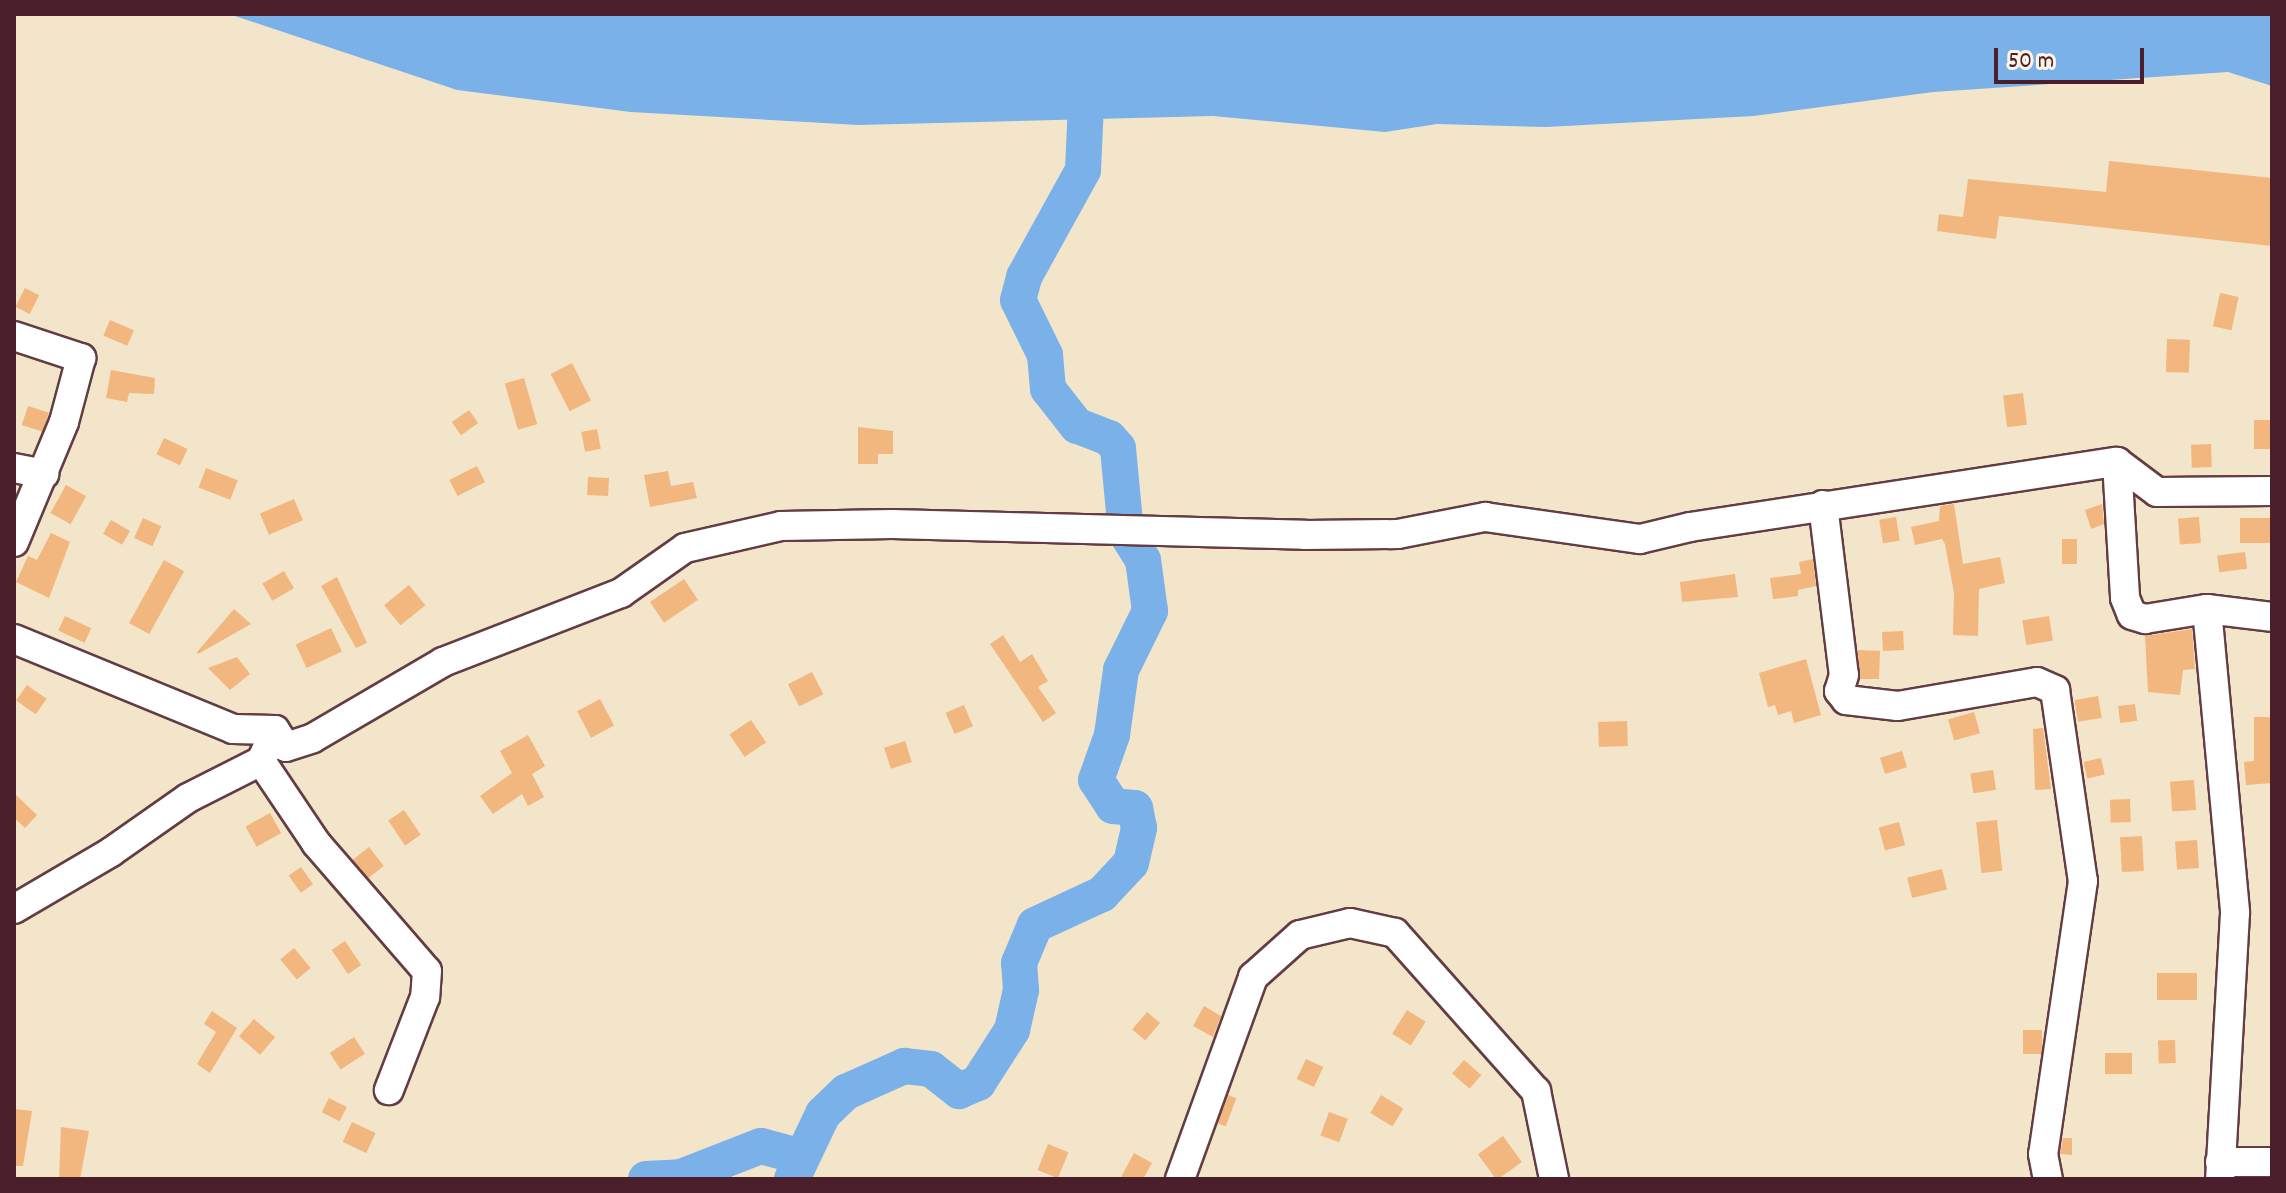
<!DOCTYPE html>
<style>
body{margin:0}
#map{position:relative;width:2286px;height:1193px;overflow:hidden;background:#f3e5ca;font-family:Dekko,sans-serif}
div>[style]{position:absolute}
.water>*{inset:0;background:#7ab1e9}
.river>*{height:36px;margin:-18px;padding:0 18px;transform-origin:18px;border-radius:18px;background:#7ab1e9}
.building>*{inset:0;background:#f2b67f;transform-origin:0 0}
.roads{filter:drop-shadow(2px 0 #633d43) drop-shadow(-2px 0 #633d43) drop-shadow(0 2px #633d43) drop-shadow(0 -2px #633d43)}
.minor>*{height:28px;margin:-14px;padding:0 14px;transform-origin:14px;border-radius:14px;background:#fff}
span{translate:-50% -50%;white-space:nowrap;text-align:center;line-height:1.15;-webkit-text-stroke:6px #fcf5e5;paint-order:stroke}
.frame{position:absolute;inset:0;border:16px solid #4a1f2b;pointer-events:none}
.scale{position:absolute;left:1994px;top:48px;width:150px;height:36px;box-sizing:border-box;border:4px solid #4a1f2b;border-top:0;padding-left:10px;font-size:24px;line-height:28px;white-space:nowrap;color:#4a1f2b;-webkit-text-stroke:6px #fcf5e5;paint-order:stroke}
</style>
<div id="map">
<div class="water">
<div style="clip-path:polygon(229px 14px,2272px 14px,2272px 86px,2228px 72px,1933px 92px,1754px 116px,1546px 127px,1437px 124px,1385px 132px,1213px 116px,858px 125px,631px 112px,457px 90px)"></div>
</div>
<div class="river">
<div style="left:646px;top:1179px;width:35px;rotate:-3deg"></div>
<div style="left:681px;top:1177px;width:86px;rotate:-21.2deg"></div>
<div style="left:761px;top:1146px;width:42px;rotate:15deg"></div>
<div style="left:792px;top:1179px;width:72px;rotate:-64.5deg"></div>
<div style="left:823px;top:1114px;width:32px;rotate:-44deg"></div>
<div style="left:846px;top:1092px;width:64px;rotate:-24.1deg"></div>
<div style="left:904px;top:1066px;width:27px;rotate:6deg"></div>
<div style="left:931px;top:1069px;width:36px;rotate:38deg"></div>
<div style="left:959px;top:1091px;width:21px;rotate:-23deg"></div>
<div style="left:978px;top:1083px;width:63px;rotate:-57.3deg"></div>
<div style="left:1012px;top:1030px;width:41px;rotate:-77.3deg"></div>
<div style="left:1021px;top:990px;width:27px;rotate:-94deg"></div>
<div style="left:1019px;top:963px;width:41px;rotate:-67.2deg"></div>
<div style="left:1035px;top:925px;width:74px;rotate:-24.8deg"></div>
<div style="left:1102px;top:894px;width:42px;rotate:-46.9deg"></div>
<div style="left:1131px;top:863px;width:36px;rotate:-77deg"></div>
<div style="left:1139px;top:828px;width:20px;rotate:-101deg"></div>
<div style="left:1135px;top:808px;width:22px;rotate:-175deg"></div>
<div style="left:1113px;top:806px;width:31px;rotate:-123deg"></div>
<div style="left:1096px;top:780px;width:48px;rotate:-70.4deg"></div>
<div style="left:1112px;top:735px;width:66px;rotate:-82.1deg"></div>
<div style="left:1121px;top:670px;width:66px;rotate:-63.8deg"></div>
<div style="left:1150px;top:611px;width:51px;rotate:-97.8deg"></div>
<div style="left:1143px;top:560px;width:32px;rotate:-122deg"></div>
<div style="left:1126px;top:533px;width:85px;rotate:-95.4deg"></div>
<div style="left:1118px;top:448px;width:13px;rotate:-132deg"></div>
<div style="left:1109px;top:438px;width:34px;rotate:-159deg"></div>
<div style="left:1077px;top:426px;width:47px;rotate:-128.1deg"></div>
<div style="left:1048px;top:389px;width:34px;rotate:-95deg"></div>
<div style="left:1045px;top:355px;width:61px;rotate:-116.1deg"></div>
<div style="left:1018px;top:300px;width:24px;rotate:-75deg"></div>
<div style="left:1024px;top:277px;width:122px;rotate:-61.1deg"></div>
<div style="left:1083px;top:170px;width:156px;rotate:-87.4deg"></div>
</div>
<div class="building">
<div style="clip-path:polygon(2109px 161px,2272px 178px,2272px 246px,1999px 216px,1996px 239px,1937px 231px,1939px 214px,1963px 217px,1968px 179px,2106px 192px)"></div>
<div style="left:25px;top:288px;width:16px;height:21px;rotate:27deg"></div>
<div style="left:2220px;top:293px;width:19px;height:34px;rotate:12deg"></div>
<div style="left:110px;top:320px;width:26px;height:17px;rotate:23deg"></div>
<div style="left:2167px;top:339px;width:23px;height:33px;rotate:2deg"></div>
<div style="left:572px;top:363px;width:42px;height:24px;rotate:63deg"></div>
<div style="clip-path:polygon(111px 370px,155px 378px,154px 394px,129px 393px,127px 402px,106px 398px)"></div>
<div style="left:524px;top:378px;width:48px;height:20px;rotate:74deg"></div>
<div style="left:2023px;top:393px;width:32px;height:20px;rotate:83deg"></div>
<div style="left:28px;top:406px;width:22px;height:20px;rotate:18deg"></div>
<div style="left:469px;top:410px;width:16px;height:21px;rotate:55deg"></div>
<div style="left:2254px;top:420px;width:18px;height:29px"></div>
<div style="clip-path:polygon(858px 427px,893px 431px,893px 454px,878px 454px,878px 464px,858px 464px)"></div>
<div style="left:597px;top:429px;width:20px;height:16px;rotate:79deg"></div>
<div style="left:164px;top:438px;width:26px;height:18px;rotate:25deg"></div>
<div style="left:2211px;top:444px;width:23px;height:20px;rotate:88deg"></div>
<div style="left:477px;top:466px;width:18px;height:31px;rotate:63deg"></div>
<div style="left:206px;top:468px;width:34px;height:21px;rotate:21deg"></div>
<div style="clip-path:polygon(668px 471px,671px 486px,693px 482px,697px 498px,650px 507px,644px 475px)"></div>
<div style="left:588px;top:477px;width:21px;height:18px;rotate:3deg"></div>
<div style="left:66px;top:485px;width:23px;height:32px;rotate:29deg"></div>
<div style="left:294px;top:499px;width:23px;height:37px;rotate:67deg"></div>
<div style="clip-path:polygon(1954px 504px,1963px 564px,2000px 557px,2005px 583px,1979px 589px,1978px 636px,1953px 635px,1954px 593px,1945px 544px,1942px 539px,1915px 545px,1911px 527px,1939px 521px,1940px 506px)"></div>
<div style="clip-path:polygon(2102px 504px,2104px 524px,2091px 529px,2085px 510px)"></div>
<div style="left:1896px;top:517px;width:24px;height:17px;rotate:81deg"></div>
<div style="left:2199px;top:517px;width:26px;height:21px;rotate:86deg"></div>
<div style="left:143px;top:518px;width:20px;height:22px;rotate:24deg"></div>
<div style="left:2272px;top:518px;width:25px;height:32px;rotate:90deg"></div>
<div style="left:111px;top:520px;width:22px;height:16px;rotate:30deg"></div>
<div style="clip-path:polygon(51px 533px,70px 542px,49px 598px,16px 582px,28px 556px,37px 560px)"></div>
<div style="left:2062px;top:539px;width:15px;height:25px"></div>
<div style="left:2245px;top:552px;width:17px;height:28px;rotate:83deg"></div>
<div style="clip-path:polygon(1813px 559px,1816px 586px,1798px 590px,1798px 596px,1773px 599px,1770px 578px,1801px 574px,1799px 562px)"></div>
<div style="left:164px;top:560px;width:23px;height:72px;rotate:29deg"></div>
<div style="left:284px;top:571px;width:20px;height:25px;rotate:60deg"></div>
<div style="clip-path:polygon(1735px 574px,1738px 597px,1682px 602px,1680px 582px)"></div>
<div style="clip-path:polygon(337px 577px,367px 643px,356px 648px,321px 586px)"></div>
<div style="left:684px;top:579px;width:25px;height:41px;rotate:56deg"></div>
<div style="left:409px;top:585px;width:26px;height:32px;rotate:51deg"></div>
<div style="clip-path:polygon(234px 609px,251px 624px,198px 654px,197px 652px)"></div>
<div style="left:65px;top:616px;width:29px;height:16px;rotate:25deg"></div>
<div style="left:2049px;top:616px;width:25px;height:27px;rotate:81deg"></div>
<div style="left:331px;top:628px;width:26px;height:39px;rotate:65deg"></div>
<div style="clip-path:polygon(2192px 629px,2195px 669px,2183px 670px,2180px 695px,2148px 692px,2145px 636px)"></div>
<div style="left:1903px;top:631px;width:19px;height:21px;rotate:87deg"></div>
<div style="clip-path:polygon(1003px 635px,1020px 662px,1032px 654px,1048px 681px,1038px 687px,1056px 713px,1043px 722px,990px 644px)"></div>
<div style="clip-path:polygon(1858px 650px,1880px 651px,1879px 679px,1860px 679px)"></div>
<div style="clip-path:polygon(237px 657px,250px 674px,230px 690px,208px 668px)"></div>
<div style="clip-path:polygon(1806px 659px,1821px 715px,1794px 723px,1791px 711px,1778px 715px,1775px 705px,1768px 707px,1759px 673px)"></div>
<div style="left:812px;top:672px;width:25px;height:27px;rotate:63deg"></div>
<div style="left:27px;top:685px;width:24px;height:19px;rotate:35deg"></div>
<div style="left:2098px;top:696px;width:22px;height:24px;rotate:80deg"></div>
<div style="left:600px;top:699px;width:30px;height:26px;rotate:62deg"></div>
<div style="left:2135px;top:704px;width:17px;height:17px;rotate:83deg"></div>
<div style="left:964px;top:705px;width:23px;height:20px;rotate:67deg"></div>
<div style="left:1974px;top:712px;width:22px;height:27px;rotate:74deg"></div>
<div style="clip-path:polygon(2254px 717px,2272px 717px,2272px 783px,2246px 785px,2244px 762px,2254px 761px)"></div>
<div style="left:751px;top:720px;width:27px;height:26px;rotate:56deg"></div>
<div style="left:1627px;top:721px;width:25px;height:29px;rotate:88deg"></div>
<div style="clip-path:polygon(2043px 728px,2051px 789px,2035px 790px,2033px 729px)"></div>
<div style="clip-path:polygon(528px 735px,545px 766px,532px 774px,544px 797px,528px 806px,522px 794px,493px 814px,480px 796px,512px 773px,500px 751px)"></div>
<div style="left:905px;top:741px;width:22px;height:22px;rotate:72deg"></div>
<div style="left:1902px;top:751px;width:17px;height:23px;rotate:73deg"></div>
<div style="left:2101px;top:758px;width:17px;height:18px;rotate:77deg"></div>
<div style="left:1993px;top:770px;width:20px;height:23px;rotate:81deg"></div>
<div style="left:2194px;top:780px;width:30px;height:24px;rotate:86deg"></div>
<div style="clip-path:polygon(14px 793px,37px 815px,25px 828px,14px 818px)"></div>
<div style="left:2130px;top:799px;width:23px;height:20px;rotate:88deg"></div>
<div style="left:404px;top:810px;width:30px;height:19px;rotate:56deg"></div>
<div style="left:270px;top:813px;width:23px;height:28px;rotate:61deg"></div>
<div style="left:1997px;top:820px;width:51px;height:21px;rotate:84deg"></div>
<div style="left:1899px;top:822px;width:24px;height:21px;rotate:75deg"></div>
<div style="left:2142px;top:836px;width:35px;height:22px;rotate:87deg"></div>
<div style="left:2197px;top:840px;width:28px;height:22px;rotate:86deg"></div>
<div style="left:369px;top:847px;width:24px;height:21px;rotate:52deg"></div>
<div style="left:301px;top:867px;width:21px;height:15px;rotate:55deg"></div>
<div style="left:1942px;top:869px;width:21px;height:36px;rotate:76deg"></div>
<div style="left:345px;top:941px;width:29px;height:16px;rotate:56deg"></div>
<div style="left:294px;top:948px;width:26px;height:18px;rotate:50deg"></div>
<div style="left:2157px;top:973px;width:40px;height:27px"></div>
<div style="clip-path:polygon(1204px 1006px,1221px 1016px,1213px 1037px,1193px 1026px)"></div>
<div style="left:1407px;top:1010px;width:22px;height:28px;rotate:32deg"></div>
<div style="clip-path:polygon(212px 1011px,237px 1028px,210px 1073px,197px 1064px,216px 1032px,204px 1024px)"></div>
<div style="left:1147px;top:1012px;width:17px;height:23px;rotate:40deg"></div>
<div style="left:254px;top:1019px;width:28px;height:23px;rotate:41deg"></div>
<div style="left:2023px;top:1030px;width:19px;height:24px"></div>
<div style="left:354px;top:1037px;width:20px;height:29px;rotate:57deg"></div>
<div style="left:2175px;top:1040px;width:23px;height:17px;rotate:88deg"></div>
<div style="left:2105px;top:1053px;width:27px;height:21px"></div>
<div style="left:1306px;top:1059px;width:19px;height:22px;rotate:25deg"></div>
<div style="left:1464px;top:1060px;width:23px;height:18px;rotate:41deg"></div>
<div style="left:1228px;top:1095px;width:9px;height:30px;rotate:21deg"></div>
<div style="left:1381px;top:1095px;width:26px;height:21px;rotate:31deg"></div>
<div style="left:329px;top:1098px;width:20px;height:16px;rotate:27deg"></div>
<div style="clip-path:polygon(14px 1109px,32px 1111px,23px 1166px,14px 1166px)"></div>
<div style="left:1329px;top:1112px;width:20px;height:25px;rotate:20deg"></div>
<div style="left:352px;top:1122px;width:26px;height:22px;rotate:25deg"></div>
<div style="clip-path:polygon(61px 1127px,89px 1131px,80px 1179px,59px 1179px)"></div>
<div style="left:1503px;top:1136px;width:32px;height:31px;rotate:54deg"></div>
<div style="clip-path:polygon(2063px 1138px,2072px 1138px,2072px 1155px,2060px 1154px)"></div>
<div style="left:1048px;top:1144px;width:22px;height:28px;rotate:22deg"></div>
<div style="clip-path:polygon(1134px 1153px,1152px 1163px,1143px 1179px,1120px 1179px)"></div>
</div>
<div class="roads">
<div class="minor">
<div style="left:14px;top:336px;width:71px;rotate:18.2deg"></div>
<div style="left:81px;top:358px;width:66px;rotate:104.9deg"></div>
<div style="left:64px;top:422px;width:130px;rotate:112.6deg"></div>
<div style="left:2117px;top:462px;width:136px;rotate:86.6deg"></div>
<div style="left:2125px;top:598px;width:18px;rotate:68deg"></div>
<div style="left:2132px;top:615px;width:14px;rotate:17deg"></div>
<div style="left:2145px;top:619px;width:63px;rotate:-9.2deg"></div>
<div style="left:2207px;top:609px;width:65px;rotate:7deg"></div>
<div style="left:14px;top:468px;width:31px;rotate:11deg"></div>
<div style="left:1823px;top:505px;width:171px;rotate:83deg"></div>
<div style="left:1844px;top:675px;width:17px;rotate:107deg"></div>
<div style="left:1839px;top:691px;width:11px;rotate:52deg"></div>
<div style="left:1846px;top:700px;width:52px;rotate:6.6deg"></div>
<div style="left:1898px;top:706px;width:141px;rotate:-9.8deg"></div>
<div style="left:2037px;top:682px;width:20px;rotate:24deg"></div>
<div style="left:2055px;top:690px;width:193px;rotate:81.7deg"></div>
<div style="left:2083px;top:881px;width:276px;rotate:98.3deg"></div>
<div style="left:2043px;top:1154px;width:25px;rotate:79deg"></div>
<div style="left:2207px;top:609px;width:305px;rotate:84.7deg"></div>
<div style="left:2235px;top:913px;width:266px;rotate:93.2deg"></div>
<div style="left:14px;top:639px;width:237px;rotate:22.3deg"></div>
<div style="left:233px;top:729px;width:42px;rotate:1.4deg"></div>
<div style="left:275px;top:730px;width:20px;rotate:57deg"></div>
<div style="left:286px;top:747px;width:28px;rotate:-18deg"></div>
<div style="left:313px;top:738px;width:151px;rotate:-30.3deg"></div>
<div style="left:443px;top:662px;width:191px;rotate:-21.2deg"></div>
<div style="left:621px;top:593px;width:78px;rotate:-35.1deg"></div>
<div style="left:685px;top:548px;width:98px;rotate:-12.9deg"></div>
<div style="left:781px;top:526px;width:111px;rotate:-1deg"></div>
<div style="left:892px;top:524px;width:413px;rotate:1.5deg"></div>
<div style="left:1305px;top:535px;width:93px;rotate:-0.6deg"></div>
<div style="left:1398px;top:534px;width:89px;rotate:-11.1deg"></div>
<div style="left:1485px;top:517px;width:157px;rotate:8.1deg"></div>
<div style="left:1640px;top:539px;width:51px;rotate:-13.5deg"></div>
<div style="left:1690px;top:527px;width:432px;rotate:-8.7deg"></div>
<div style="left:2117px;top:462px;width:50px;rotate:36.9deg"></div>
<div style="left:2157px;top:492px;width:115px;rotate:-0.5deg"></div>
<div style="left:261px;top:761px;width:99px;rotate:56.1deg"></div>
<div style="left:316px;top:843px;width:169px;rotate:49.1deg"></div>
<div style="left:427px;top:971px;width:26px;rotate:94deg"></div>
<div style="left:425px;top:997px;width:100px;rotate:111.2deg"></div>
<div style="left:14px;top:909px;width:113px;rotate:-30.4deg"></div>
<div style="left:111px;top:852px;width:94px;rotate:-35deg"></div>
<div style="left:188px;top:798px;width:82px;rotate:-26.9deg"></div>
<div style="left:261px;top:761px;width:17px;rotate:-65deg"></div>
<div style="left:2220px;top:1162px;width:52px"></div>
<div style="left:1180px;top:1179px;width:215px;rotate:-70.1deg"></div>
<div style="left:1253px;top:977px;width:63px;rotate:-41.8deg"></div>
<div style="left:1300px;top:935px;width:51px;rotate:-13.5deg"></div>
<div style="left:1350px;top:923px;width:46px;rotate:12.5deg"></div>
<div style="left:1395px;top:933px;width:212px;rotate:48.3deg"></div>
<div style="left:1536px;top:1091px;width:90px;rotate:78.4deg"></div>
</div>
</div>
<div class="frame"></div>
<div class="scale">50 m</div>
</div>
